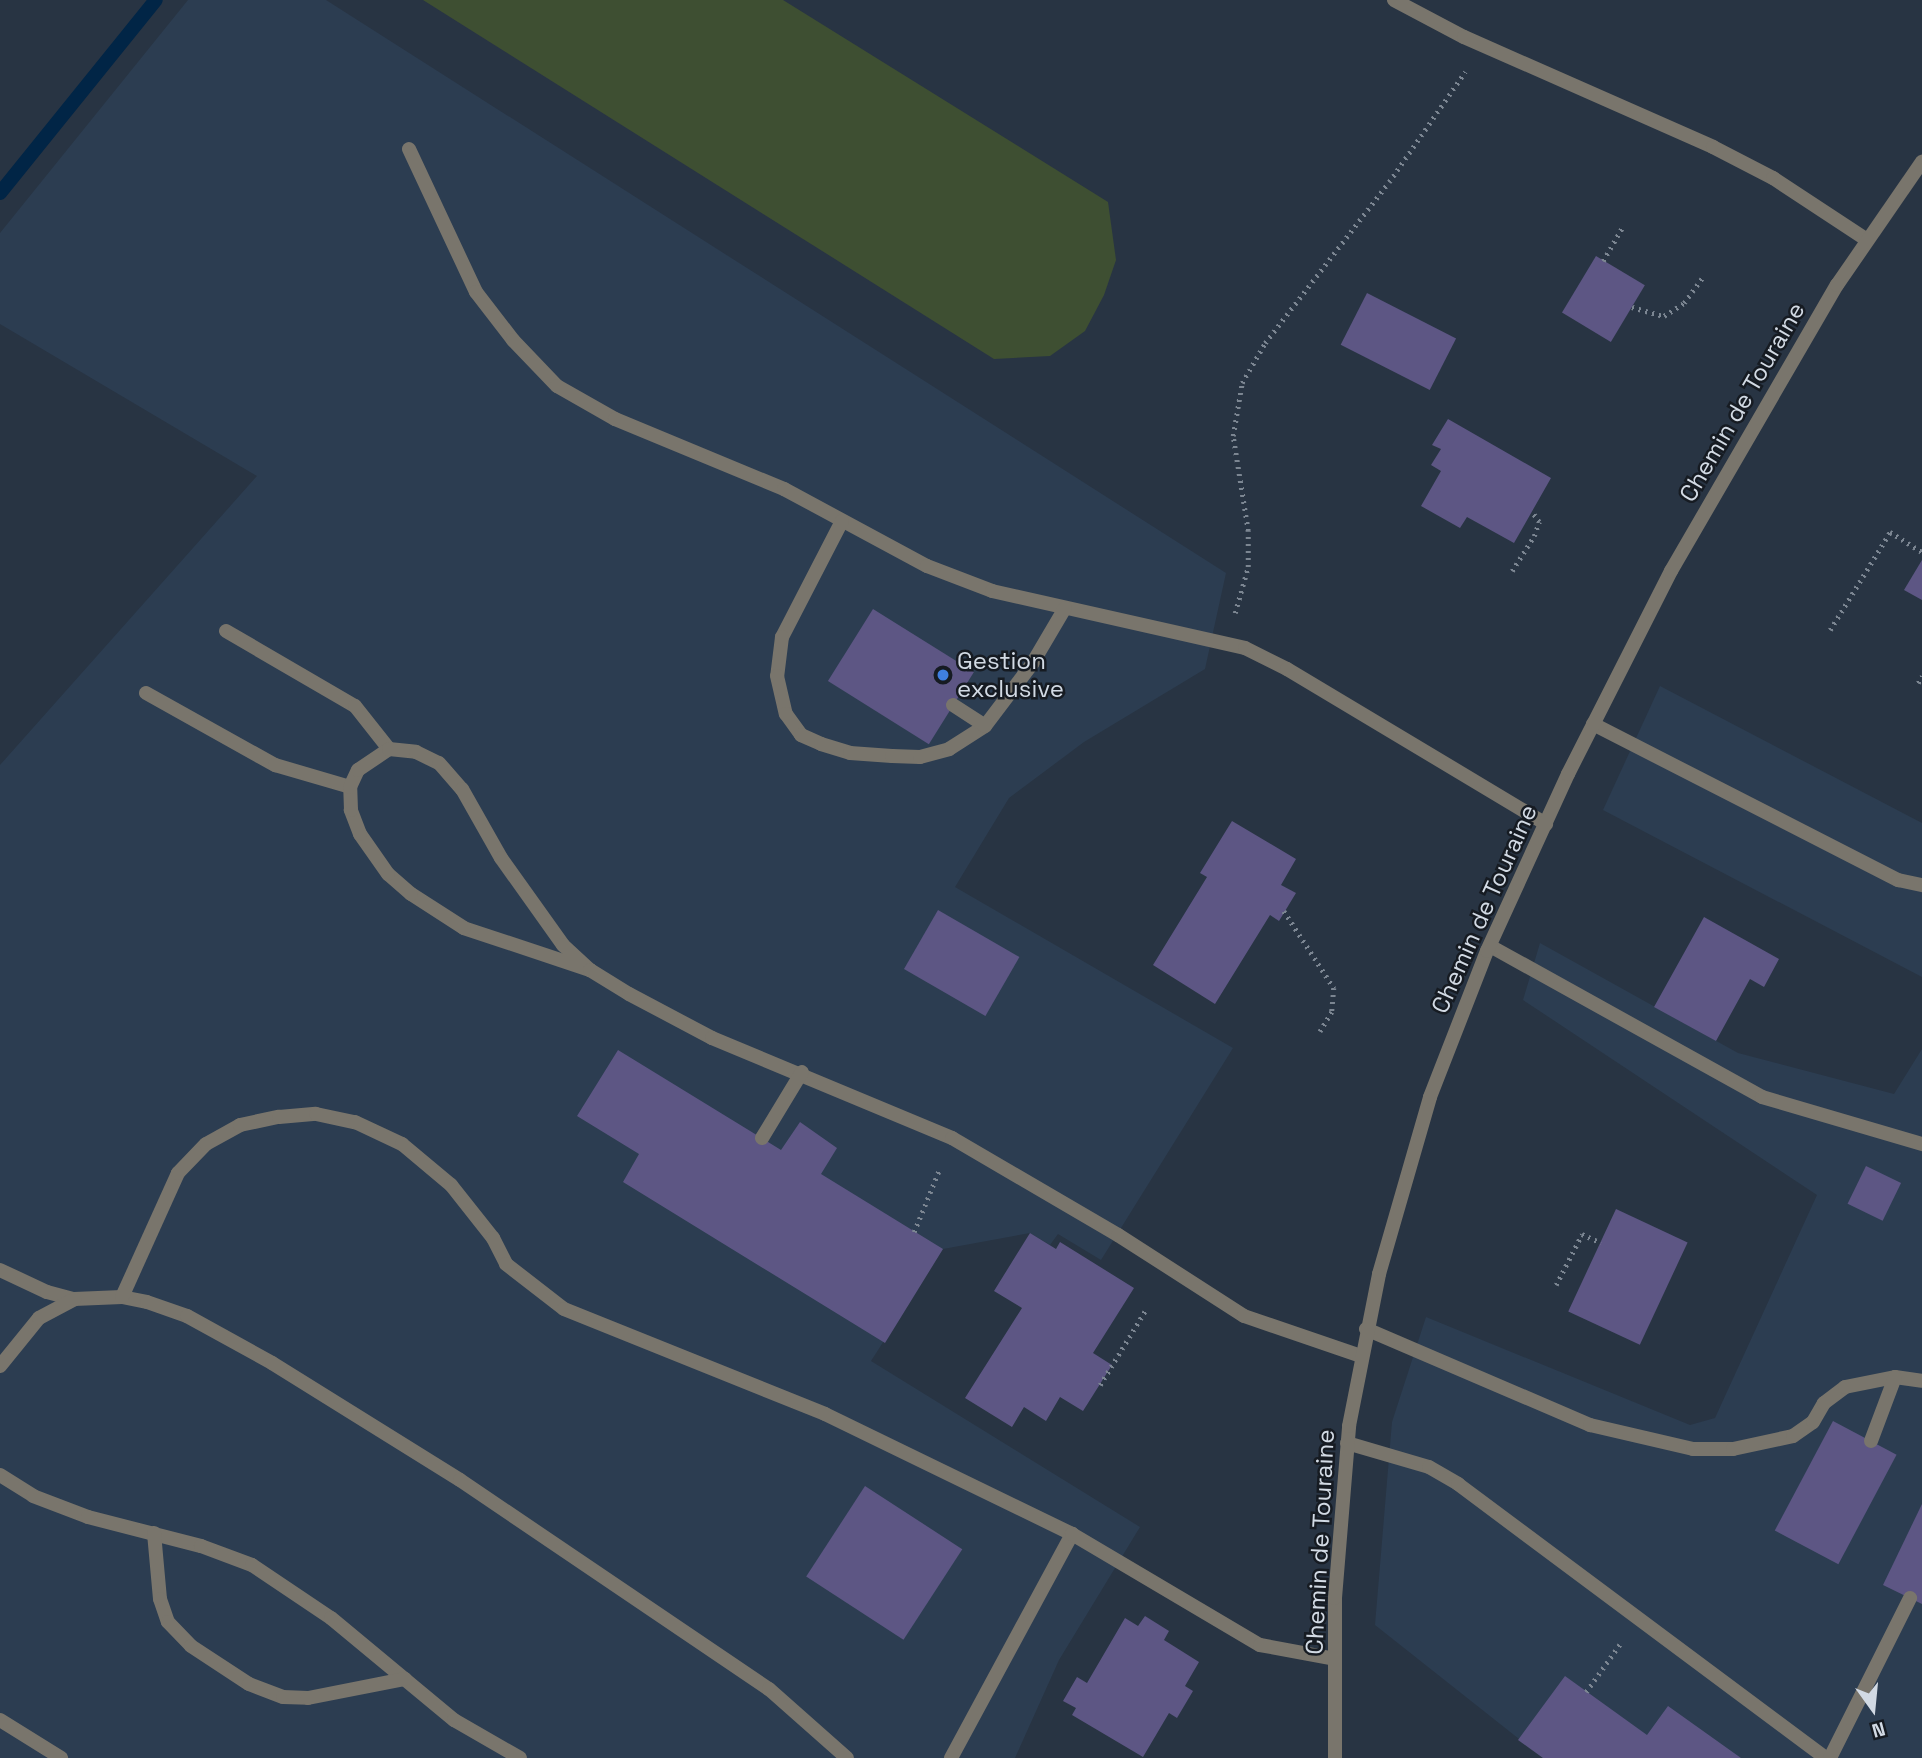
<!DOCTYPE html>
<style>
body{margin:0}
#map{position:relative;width:1922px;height:1758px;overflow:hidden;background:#283443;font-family:"Space Grotesk",sans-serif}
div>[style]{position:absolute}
.built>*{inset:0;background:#2c3d51}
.green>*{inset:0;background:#3e4f32}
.stream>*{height:14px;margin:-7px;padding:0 7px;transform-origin:7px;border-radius:7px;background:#012546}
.building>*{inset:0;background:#5d5684;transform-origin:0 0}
.path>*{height:4.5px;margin-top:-2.25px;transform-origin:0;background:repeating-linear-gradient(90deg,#7c8692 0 2px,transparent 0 7px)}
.service>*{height:14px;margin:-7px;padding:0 7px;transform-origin:7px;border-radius:7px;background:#79756c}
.tertiary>*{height:14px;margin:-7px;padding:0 7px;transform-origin:7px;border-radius:7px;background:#79756c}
.dots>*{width:19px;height:19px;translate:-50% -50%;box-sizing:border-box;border:4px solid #161b22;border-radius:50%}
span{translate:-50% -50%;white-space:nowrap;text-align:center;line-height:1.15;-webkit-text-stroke:5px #161b22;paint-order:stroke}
.street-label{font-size:24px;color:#d2dae4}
.poi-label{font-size:24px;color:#d2dae4}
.left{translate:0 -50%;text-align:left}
.north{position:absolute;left:1838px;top:1674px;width:70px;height:70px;-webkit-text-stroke:5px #161b22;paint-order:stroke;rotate:165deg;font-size:19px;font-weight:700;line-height:28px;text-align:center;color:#d2dae4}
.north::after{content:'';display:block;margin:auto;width:24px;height:32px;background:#d2dae4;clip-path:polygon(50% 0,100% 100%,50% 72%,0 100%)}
</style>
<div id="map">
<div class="built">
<div style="clip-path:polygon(188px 0,326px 0,1226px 573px,1205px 669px,1084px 742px,1009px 798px,955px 887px,1233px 1048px,1101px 1260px,1058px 1234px,1050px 1245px,1030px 1233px,943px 1249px,871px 1361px,1140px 1527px,1059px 1660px,1015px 1758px,0 1758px,0 765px,257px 476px,0 324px,0 233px)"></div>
<div style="clip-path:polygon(1660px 686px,1922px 823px,1922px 977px,1603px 810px)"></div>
<div style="clip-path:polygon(1540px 943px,1738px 1053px,1894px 1094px,1922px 1049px,1922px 1758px,1543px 1758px,1375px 1625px,1392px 1422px,1426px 1317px,1690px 1425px,1715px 1418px,1817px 1195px,1523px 1000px)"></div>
</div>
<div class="green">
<div style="clip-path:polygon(423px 0,783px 0,1108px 202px,1116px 260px,1104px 295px,1085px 331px,1050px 356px,994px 359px)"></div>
</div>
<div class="stream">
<div style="left:0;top:193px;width:248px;rotate:-51.1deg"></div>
</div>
<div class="building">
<div style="left:1596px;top:256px;width:57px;height:66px;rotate:31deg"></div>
<div style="left:1367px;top:293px;width:100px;height:58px;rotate:27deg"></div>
<div style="clip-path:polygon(1448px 419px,1551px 478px,1514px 543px,1467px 517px,1460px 528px,1421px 506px,1441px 471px,1431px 465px,1441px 449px,1432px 445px)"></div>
<div style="clip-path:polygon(1922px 560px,1922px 600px,1904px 590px)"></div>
<div style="left:873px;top:609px;width:119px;height:85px;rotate:32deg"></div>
<div style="clip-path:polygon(1232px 821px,1296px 859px,1281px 885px,1296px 893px,1279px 921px,1270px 915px,1215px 1004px,1153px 965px,1207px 877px,1200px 873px)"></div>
<div style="left:938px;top:910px;width:94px;height:68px;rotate:30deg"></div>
<div style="clip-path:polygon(1704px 917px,1779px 959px,1764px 987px,1750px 979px,1716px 1041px,1654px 1007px)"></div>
<div style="clip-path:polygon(618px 1050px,781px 1150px,800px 1122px,837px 1148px,821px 1174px,943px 1249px,885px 1343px,623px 1182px,639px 1154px,577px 1116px)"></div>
<div style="left:1866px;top:1166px;width:39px;height:42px;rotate:26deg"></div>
<div style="left:1616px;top:1209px;width:79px;height:113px;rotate:25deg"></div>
<div style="clip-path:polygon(1030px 1233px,1056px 1249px,1060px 1242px,1134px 1288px,1093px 1353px,1112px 1365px,1083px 1411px,1060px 1397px,1046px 1421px,1024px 1407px,1012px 1427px,965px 1398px,1022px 1308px,994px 1291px)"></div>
<div style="left:1833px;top:1421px;width:72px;height:124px;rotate:28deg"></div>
<div style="left:865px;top:1486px;width:116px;height:108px;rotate:33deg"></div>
<div style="clip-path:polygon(1922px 1504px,1922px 1604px,1883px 1585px)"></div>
<div style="clip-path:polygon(1145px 1616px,1169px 1631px,1164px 1640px,1199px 1662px,1185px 1686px,1193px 1691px,1177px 1718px,1169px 1713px,1143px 1757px,1072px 1715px,1076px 1708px,1063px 1701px,1077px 1677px,1087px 1683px,1125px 1618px,1138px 1626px)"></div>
<div style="clip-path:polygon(1565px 1676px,1647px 1735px,1668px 1706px,1741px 1758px,1543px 1758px,1518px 1740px)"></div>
</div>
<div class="path">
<div style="left:1603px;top:261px;width:39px;rotate:-60deg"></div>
<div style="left:1632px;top:307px;width:33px;rotate:16deg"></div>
<div style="left:1664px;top:316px;width:24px;rotate:-33deg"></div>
<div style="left:1684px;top:303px;width:31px;rotate:-54deg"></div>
<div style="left:1512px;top:571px;width:41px;rotate:-57.8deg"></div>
<div style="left:1534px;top:536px;width:15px;rotate:-70deg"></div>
<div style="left:1539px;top:522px;width:12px;rotate:-125deg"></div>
<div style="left:1235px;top:613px;width:48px;rotate:-74.2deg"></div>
<div style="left:1248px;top:567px;width:36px;rotate:-90deg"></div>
<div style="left:1248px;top:531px;width:96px;rotate:-99deg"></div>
<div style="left:1233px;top:436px;width:54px;rotate:-80.4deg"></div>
<div style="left:1242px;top:383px;width:46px;rotate:-60.1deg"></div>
<div style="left:1265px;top:343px;width:203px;rotate:-52.4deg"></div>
<div style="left:1389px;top:182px;width:134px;rotate:-55.4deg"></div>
<div style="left:1830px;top:630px;width:115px;rotate:-58.5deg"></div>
<div style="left:1890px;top:532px;width:38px;rotate:32deg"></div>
<div style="left:1918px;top:683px;width:8px;rotate:-60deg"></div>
<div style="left:1284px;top:911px;width:92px;rotate:57deg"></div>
<div style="left:1334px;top:988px;width:24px;rotate:95deg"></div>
<div style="left:1332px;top:1012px;width:23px;rotate:121deg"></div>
<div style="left:914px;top:1232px;width:69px;rotate:-67.9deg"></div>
<div style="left:1556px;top:1285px;width:57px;rotate:-63deg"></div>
<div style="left:1582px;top:1234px;width:21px;rotate:25deg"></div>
<div style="left:1100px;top:1385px;width:87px;rotate:-58.7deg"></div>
<div style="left:1586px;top:1692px;width:59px;rotate:-54.7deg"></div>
</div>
<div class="service">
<div style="left:1394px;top:0;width:79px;rotate:27.9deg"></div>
<div style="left:1464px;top:37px;width:272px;rotate:23.8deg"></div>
<div style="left:1713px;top:147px;width:68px;rotate:27.3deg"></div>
<div style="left:1773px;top:178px;width:113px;rotate:33.4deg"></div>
<div style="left:409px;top:149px;width:158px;rotate:64.9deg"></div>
<div style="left:476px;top:292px;width:61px;rotate:52.4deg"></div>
<div style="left:513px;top:340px;width:64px;rotate:46.3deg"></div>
<div style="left:557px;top:386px;width:67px;rotate:29.6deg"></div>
<div style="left:615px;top:419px;width:183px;rotate:22.5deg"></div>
<div style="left:784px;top:489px;width:162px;rotate:28.3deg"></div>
<div style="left:927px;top:566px;width:70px;rotate:21deg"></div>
<div style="left:992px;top:591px;width:259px;rotate:12.7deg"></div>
<div style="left:1245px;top:648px;width:47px;rotate:26.6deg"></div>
<div style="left:1287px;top:669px;width:302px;rotate:30.9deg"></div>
<div style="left:842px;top:521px;width:131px;rotate:117.3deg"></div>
<div style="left:782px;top:637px;width:39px;rotate:97deg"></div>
<div style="left:777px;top:676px;width:39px;rotate:77deg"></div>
<div style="left:786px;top:714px;width:26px;rotate:54deg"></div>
<div style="left:801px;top:735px;width:22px;rotate:24deg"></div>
<div style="left:821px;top:744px;width:30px;rotate:17deg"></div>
<div style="left:850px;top:753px;width:42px;rotate:4.1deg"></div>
<div style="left:892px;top:756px;width:28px;rotate:2deg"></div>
<div style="left:920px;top:757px;width:30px;rotate:-15deg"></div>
<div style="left:949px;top:749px;width:43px;rotate:-32.6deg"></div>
<div style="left:985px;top:726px;width:78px;rotate:-52.8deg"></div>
<div style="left:1032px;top:664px;width:65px;rotate:-59.5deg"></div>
<div style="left:226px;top:631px;width:149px;rotate:30.2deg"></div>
<div style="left:355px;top:706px;width:55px;rotate:51.7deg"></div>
<div style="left:146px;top:693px;width:148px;rotate:29.2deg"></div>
<div style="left:275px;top:765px;width:78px;rotate:16.3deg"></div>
<div style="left:953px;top:705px;width:38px;rotate:33deg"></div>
<div style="left:1593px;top:724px;width:343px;rotate:27.1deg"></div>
<div style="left:1898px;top:880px;width:25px;rotate:12deg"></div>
<div style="left:1490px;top:946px;width:311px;rotate:29deg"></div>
<div style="left:1762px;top:1097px;width:167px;rotate:16.4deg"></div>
<div style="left:590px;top:970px;width:133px;rotate:-161.6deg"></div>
<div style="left:464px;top:928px;width:63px;rotate:-147.3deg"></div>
<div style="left:411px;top:894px;width:30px;rotate:-139deg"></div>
<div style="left:388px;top:874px;width:49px;rotate:-125deg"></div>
<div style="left:360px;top:834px;width:26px;rotate:-111deg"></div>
<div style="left:351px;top:810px;width:23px;rotate:-92deg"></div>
<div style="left:350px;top:787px;width:19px;rotate:-65deg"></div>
<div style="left:358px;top:770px;width:37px;rotate:-34deg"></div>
<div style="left:389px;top:749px;width:27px;rotate:6deg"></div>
<div style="left:416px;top:752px;width:25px;rotate:26deg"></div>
<div style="left:439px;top:763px;width:35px;rotate:49deg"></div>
<div style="left:462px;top:789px;width:79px;rotate:60.5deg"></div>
<div style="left:501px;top:858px;width:107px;rotate:54.5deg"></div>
<div style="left:563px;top:945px;width:37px;rotate:43deg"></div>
<div style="left:590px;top:970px;width:46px;rotate:31.6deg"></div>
<div style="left:629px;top:994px;width:94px;rotate:27.9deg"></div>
<div style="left:712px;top:1038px;width:260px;rotate:22.6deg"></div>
<div style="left:952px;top:1138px;width:192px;rotate:30.3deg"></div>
<div style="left:1118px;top:1235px;width:150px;rotate:32.7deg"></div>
<div style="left:1244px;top:1316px;width:124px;rotate:18.9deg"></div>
<div style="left:762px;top:1138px;width:77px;rotate:-58.8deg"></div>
<div style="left:0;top:1270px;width:52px;rotate:25.1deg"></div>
<div style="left:47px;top:1292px;width:28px;rotate:15deg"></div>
<div style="left:74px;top:1299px;width:48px;rotate:-2.4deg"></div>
<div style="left:122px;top:1297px;width:25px;rotate:11deg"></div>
<div style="left:147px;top:1302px;width:42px;rotate:19.3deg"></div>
<div style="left:187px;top:1316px;width:97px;rotate:28.9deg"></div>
<div style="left:272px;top:1363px;width:221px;rotate:31.9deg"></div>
<div style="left:460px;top:1480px;width:373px;rotate:34.1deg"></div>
<div style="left:769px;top:1689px;width:104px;rotate:41.5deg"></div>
<div style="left:122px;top:1297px;width:136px;rotate:-65.7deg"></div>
<div style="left:178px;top:1173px;width:40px;rotate:-46deg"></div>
<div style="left:206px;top:1144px;width:39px;rotate:-29deg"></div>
<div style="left:240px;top:1125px;width:40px;rotate:-12deg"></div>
<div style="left:279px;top:1117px;width:37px;rotate:-5deg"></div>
<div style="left:316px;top:1114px;width:40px;rotate:12deg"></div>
<div style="left:355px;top:1122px;width:52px;rotate:25.1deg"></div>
<div style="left:402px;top:1144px;width:64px;rotate:39.9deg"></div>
<div style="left:451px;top:1185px;width:68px;rotate:51.6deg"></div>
<div style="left:493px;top:1238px;width:29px;rotate:63deg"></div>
<div style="left:506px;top:1264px;width:73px;rotate:37.8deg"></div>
<div style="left:564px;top:1309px;width:281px;rotate:21.9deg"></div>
<div style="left:825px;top:1414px;width:275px;rotate:25.9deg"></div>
<div style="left:1366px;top:1329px;width:244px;rotate:23.2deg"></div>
<div style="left:1590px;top:1425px;width:106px;rotate:13.1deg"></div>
<div style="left:1693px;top:1449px;width:40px"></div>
<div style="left:1733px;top:1449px;width:61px;rotate:-12.2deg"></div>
<div style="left:1793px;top:1436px;width:24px;rotate:-35deg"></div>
<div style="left:1813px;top:1422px;width:22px;rotate:-60deg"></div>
<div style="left:1824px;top:1403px;width:26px;rotate:-37deg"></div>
<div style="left:1845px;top:1387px;width:51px;rotate:-11.3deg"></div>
<div style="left:1895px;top:1377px;width:27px;rotate:8deg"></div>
<div style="left:0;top:1366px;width:62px;rotate:-50.9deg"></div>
<div style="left:39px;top:1318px;width:40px;rotate:-28deg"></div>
<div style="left:1871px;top:1441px;width:68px;rotate:-69.4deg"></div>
<div style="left:1347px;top:1443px;width:85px;rotate:16.3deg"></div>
<div style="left:1429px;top:1467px;width:34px;rotate:30deg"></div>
<div style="left:1458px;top:1484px;width:458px;rotate:36.7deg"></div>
<div style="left:0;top:1475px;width:39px;rotate:32deg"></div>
<div style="left:33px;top:1496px;width:59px;rotate:20.9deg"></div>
<div style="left:88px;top:1517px;width:117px;rotate:14.4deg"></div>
<div style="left:201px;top:1546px;width:54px;rotate:20.4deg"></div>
<div style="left:252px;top:1565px;width:95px;rotate:33.9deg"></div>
<div style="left:331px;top:1618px;width:160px;rotate:39.7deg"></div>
<div style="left:454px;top:1720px;width:76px;rotate:29.9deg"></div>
<div style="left:154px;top:1533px;width:66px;rotate:84.8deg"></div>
<div style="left:160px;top:1599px;width:24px;rotate:71deg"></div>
<div style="left:168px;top:1622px;width:33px;rotate:46deg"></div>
<div style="left:191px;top:1646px;width:69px;rotate:33.2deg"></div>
<div style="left:249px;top:1684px;width:36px;rotate:21deg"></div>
<div style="left:283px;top:1697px;width:25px;rotate:2deg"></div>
<div style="left:308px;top:1698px;width:99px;rotate:-11.1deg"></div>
<div style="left:0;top:1720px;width:72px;rotate:31.9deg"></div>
<div style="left:951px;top:1758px;width:255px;rotate:-61.6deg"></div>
<div style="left:1072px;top:1534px;width:218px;rotate:30.6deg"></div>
<div style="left:1260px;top:1645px;width:76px;rotate:10.6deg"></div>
<div style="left:1830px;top:1758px;width:179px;rotate:-63.4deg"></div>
</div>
<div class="tertiary">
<div style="left:1335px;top:1758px;width:160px;rotate:-90deg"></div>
<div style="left:1335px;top:1598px;width:173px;rotate:-85.3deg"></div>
<div style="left:1349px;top:1426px;width:155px;rotate:-78.8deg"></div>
<div style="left:1379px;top:1274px;width:184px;rotate:-73.9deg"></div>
<div style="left:1430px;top:1097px;width:157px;rotate:-68.7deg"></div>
<div style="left:1487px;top:951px;width:195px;rotate:-65.4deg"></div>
<div style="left:1568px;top:774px;width:228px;rotate:-63.1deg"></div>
<div style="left:1671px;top:571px;width:331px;rotate:-59.9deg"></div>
<div style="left:1837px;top:285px;width:150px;rotate:-55.4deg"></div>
</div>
<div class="dots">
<div style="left:943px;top:675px;background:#3f7fe0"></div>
</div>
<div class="street-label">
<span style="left:1742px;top:402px;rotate:-60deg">Chemin de Touraine</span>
<span style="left:1484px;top:909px;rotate:-66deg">Chemin de Touraine</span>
<span style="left:1320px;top:1542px;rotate:-87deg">Chemin de Touraine</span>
</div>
<div class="poi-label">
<span class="left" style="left:957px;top:675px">Gestion<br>exclusive</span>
</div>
<div class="north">N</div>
</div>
